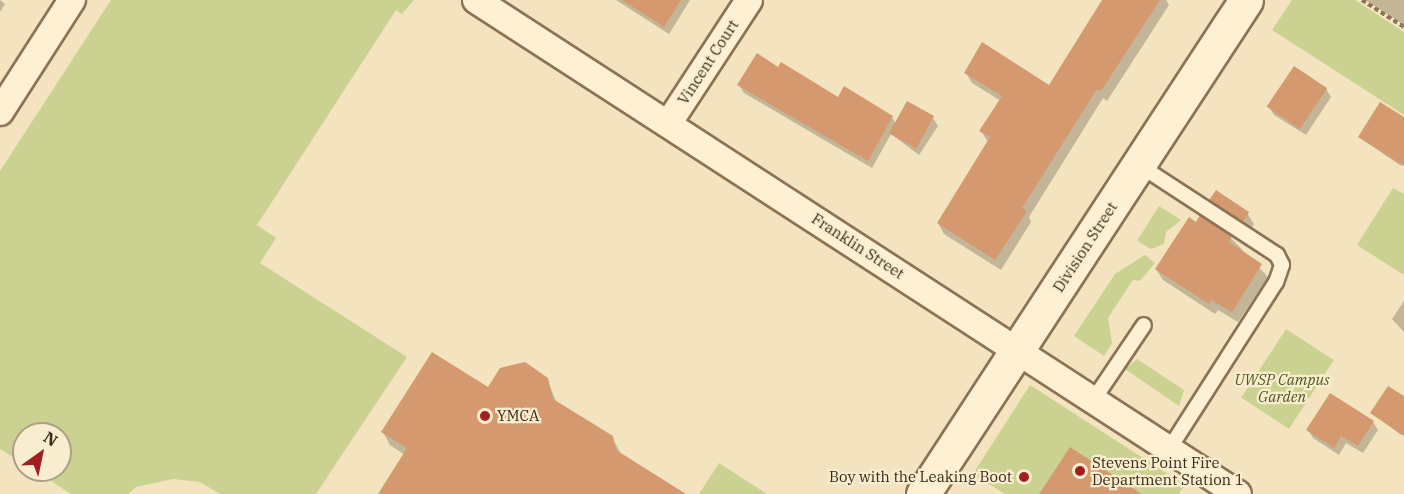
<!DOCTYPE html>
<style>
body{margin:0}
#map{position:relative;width:1404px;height:494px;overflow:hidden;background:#f3e3be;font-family:"IBM Plex Serif",serif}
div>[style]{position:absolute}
.green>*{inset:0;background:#cbd291;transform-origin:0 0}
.shadow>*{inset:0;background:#0003}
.building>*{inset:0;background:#d59970;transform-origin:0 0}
.path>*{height:4px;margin-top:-2px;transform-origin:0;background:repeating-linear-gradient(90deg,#8d7355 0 4.5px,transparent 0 7.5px)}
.roads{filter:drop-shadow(2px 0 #8d7355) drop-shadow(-2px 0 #8d7355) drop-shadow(0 2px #8d7355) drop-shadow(0 -2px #8d7355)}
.service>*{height:14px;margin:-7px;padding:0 7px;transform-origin:7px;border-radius:7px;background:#fdf0d3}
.minor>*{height:26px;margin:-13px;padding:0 13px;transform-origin:13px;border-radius:13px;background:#fdf0d3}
.secondary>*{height:33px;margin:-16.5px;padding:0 16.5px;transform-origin:16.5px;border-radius:16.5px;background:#fdf0d3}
.dots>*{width:16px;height:16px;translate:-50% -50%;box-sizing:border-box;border:3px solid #f9edcf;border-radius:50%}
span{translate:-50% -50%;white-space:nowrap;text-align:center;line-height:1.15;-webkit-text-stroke:4.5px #f9edcf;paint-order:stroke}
.street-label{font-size:15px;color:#3b2a1b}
.park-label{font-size:15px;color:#4c5a1f;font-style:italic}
.poi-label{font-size:15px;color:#3b2a1b}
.left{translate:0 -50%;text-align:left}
.right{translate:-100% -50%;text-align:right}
.north{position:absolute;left:12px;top:422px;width:60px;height:60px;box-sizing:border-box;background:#f9edcf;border:2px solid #ad9f87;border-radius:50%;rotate:33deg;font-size:16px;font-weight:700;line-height:24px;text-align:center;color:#3b2a1b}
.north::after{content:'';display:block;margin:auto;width:21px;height:27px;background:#a31e20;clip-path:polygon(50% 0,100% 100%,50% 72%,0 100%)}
</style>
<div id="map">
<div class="green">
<div style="clip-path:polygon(111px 0,414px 0,402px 14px,396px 10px,257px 225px,276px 238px,260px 263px,407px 357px,316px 494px,220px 494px,200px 482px,173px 479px,136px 487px,128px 494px,71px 494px,34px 470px,60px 470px,60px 434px,24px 434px,24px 464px,0 449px,0 171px)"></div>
<div style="clip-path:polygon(1292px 0,1355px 0,1404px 32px,1404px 115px,1272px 30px)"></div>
<div style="clip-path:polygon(1393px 188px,1404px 194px,1404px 275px,1357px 245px)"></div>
<div style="clip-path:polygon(1159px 206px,1181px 220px,1166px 232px,1164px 244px,1151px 249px,1137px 241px)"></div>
<div style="clip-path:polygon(1145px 255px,1155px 263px,1140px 281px,1133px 280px,1108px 318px,1112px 343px,1104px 356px,1074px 336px,1115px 274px)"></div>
<div style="left:1286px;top:329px;width:57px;height:82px;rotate:33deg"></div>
<div style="clip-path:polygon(1137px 359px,1184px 390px,1179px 406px,1125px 369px)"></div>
<div style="clip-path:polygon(1030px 385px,1185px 485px,1179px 494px,1142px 494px,1070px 448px,1039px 494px,1005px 494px,973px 474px)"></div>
<div style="clip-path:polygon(719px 463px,767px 494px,699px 494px)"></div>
</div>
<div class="shadow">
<div style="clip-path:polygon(0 0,5px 4px,0 12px)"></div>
<div style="clip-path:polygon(616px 0,690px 0,669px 34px)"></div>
<div style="clip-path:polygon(1104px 0,1166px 0,1169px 5px,1107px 101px,1103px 98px,1029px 217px,1031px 222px,1001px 270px,944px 234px,938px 223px,988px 142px,981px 131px,1001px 101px,972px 83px,966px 73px,1049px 88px)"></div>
<div style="clip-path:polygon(1365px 0,1404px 0,1404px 25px)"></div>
<div style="clip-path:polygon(778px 69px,838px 99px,892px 117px,896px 124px,908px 103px,933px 118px,938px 126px,919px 155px,891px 134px,872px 168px,744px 93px,739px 85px)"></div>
<div style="clip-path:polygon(1326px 89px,1331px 97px,1306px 135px,1274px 115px,1269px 107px)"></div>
<div style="clip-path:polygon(1404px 119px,1401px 166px,1359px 137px)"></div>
<div style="clip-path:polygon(1211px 200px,1247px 213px,1254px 224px,1249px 232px,1218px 211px)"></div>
<div style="clip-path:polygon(1196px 224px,1231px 238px,1268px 277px,1238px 322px,1218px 310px,1215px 314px,1163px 280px,1156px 269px)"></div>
<div style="clip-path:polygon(1404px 301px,1404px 332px,1392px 319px)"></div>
<div style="clip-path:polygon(547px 379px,557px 404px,612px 437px,621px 454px,683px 494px,380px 494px,405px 455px,390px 445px,383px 432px,488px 389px)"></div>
<div style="clip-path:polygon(1404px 398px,1404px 430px,1401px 435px,1372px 413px)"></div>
<div style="clip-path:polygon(1373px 422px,1378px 430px,1363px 453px,1346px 443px,1339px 455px,1313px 438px,1308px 430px)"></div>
</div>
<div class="building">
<div style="clip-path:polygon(622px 0,681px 0,664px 27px)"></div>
<div style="clip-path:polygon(1102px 0,1160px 0,1101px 91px,1097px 89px,1022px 208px,1027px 211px,995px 260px,937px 223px,990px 137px,979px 131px,1002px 96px,964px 73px,982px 42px,1049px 85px)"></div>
<div style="clip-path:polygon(757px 53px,778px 67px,781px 62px,838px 97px,844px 86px,893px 116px,868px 161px,737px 85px)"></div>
<div style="left:1294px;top:66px;width:40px;height:49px;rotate:34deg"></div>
<div style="left:907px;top:101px;width:31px;height:37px;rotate:29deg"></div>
<div style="clip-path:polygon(1380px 102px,1404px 117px,1404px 166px,1358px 137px)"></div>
<div style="left:1216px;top:190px;width:40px;height:12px;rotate:34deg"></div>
<div style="clip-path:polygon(1200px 215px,1232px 236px,1229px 242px,1262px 264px,1232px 312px,1211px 300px,1209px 304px,1155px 269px,1189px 217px,1196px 222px)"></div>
<div style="clip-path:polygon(432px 352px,488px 387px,500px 368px,525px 362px,548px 378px,553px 399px,613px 436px,616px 450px,686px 494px,378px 494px,407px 448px,381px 432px)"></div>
<div style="clip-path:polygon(1388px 386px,1404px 396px,1404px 436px,1370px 413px)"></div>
<div style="clip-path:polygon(1330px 393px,1374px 421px,1358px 446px,1341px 436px,1334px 448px,1306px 430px)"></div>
<div style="clip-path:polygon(1070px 447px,1142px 494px,1039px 494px)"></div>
</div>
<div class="path">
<div style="left:1362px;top:0;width:50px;rotate:32.7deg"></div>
</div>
<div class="roads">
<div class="service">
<div style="left:1139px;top:165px;width:165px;rotate:33.1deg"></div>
<div style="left:1277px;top:255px;width:11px;rotate:63deg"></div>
<div style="left:1282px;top:265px;width:18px;rotate:109deg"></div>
<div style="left:1276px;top:282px;width:198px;rotate:122.6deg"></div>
<div style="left:1094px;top:399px;width:89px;rotate:-56deg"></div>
</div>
<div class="minor">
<div style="left:476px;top:0;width:908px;rotate:32.96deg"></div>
<div style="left:0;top:112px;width:133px;rotate:-57.3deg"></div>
<div style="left:668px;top:124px;width:148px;rotate:-56.8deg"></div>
</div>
<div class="secondary">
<div style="left:923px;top:494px;width:590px;rotate:-56.82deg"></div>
</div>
</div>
<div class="dots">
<div style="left:485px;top:416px;background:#a31e20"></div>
<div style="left:1080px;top:471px;background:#a31e20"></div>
<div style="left:1024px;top:477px;background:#a31e20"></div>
</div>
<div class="street-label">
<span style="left:708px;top:62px;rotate:-57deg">Vincent Court</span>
<span style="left:858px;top:246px;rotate:33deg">Franklin Street</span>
<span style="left:1085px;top:247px;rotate:-57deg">Division Street</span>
</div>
<div class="park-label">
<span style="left:1282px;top:388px">UWSP Campus<br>Garden</span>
</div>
<div class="poi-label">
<span class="left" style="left:497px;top:416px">YMCA</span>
<span class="left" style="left:1092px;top:471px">Stevens Point Fire<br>Department Station 1</span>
<span class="right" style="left:1012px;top:477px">Boy with the Leaking Boot</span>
</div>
<div class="north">N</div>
</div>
